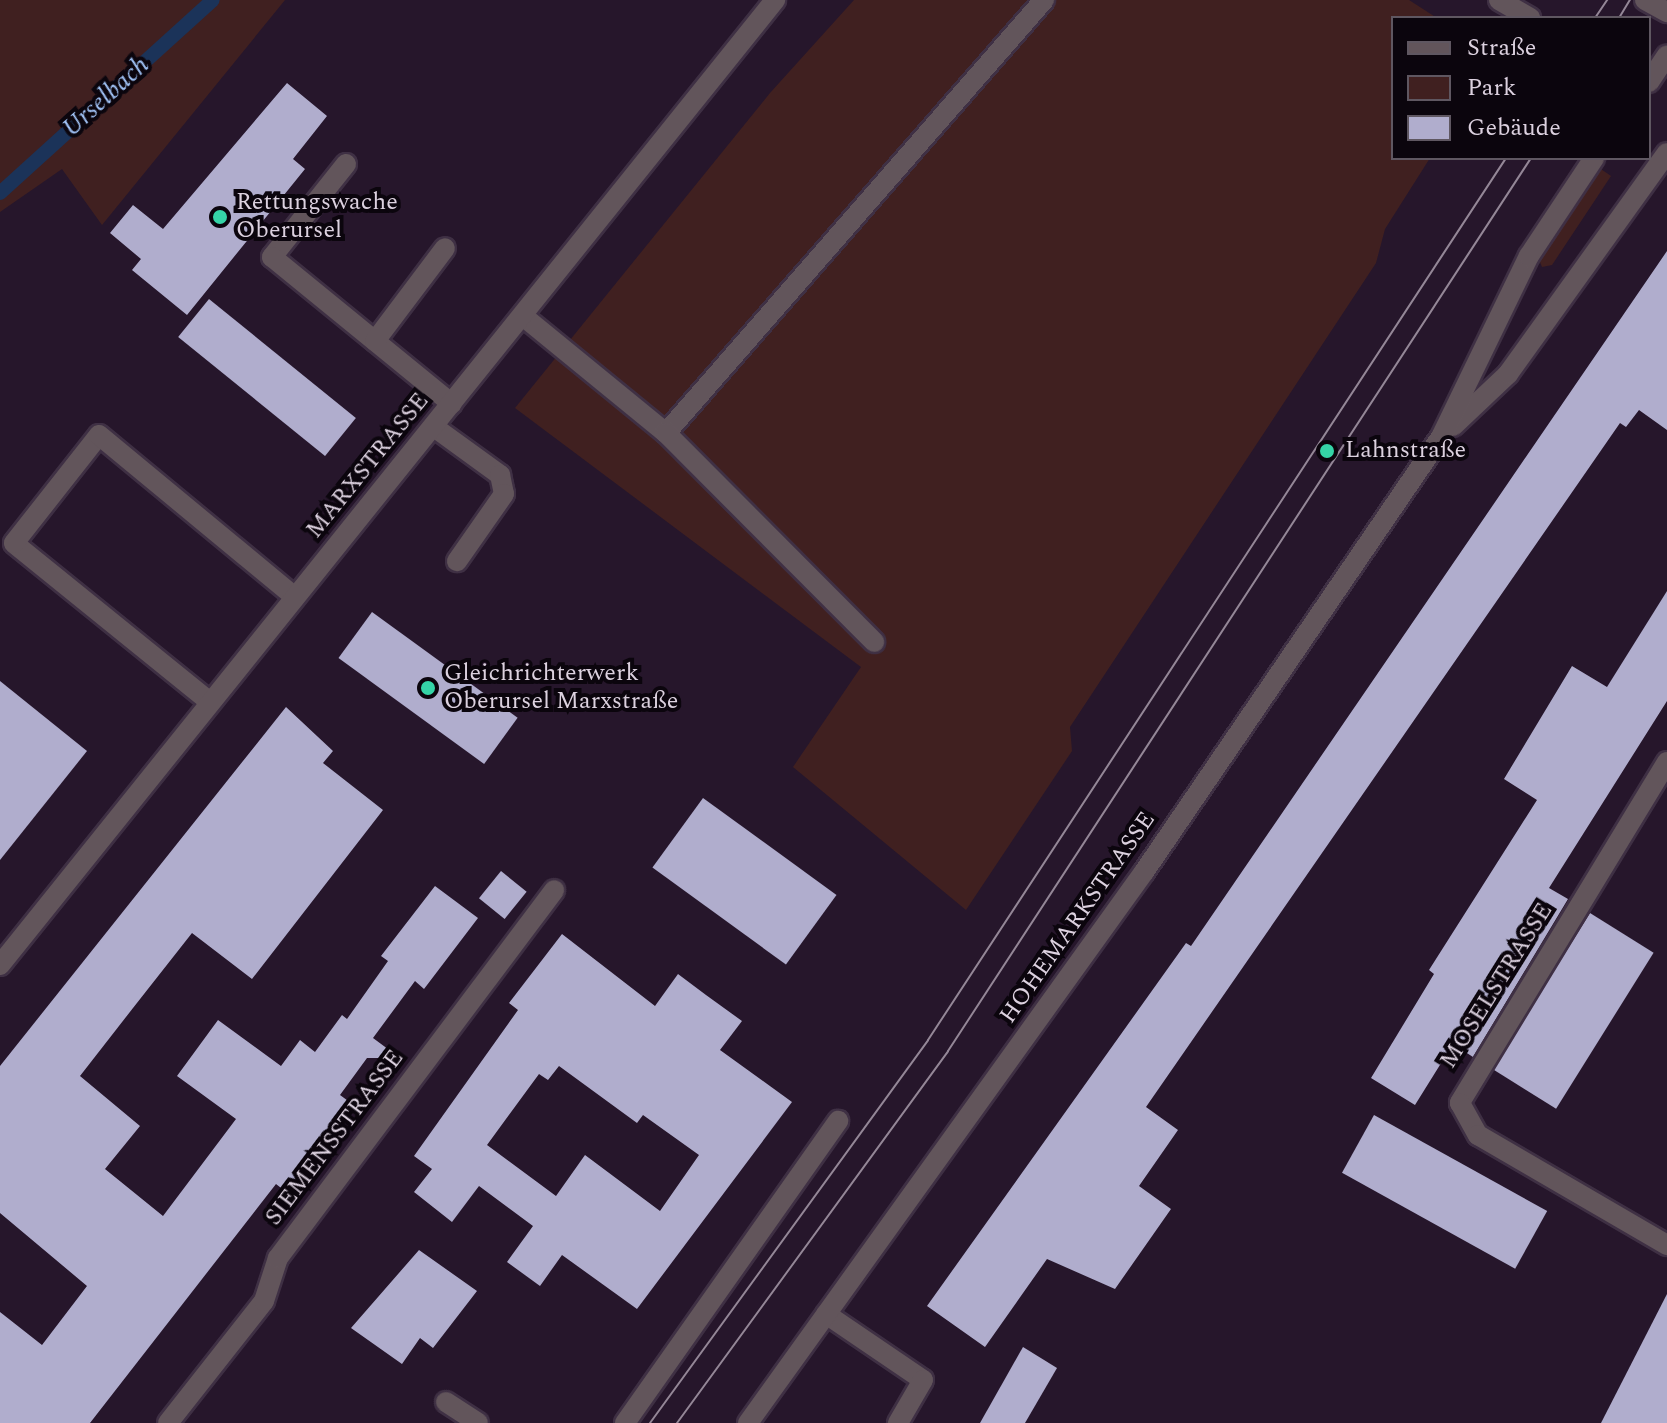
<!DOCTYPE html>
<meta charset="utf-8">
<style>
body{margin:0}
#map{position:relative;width:1667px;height:1423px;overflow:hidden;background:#26162b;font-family:Spectral,serif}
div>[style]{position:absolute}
.green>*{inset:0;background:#402020}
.stream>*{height:14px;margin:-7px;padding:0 7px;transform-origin:7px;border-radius:7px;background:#1b3359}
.building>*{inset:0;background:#b0adcd;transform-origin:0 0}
.roads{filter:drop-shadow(2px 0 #3f3044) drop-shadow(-2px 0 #3f3044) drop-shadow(0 2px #3f3044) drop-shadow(0 -2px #3f3044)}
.service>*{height:20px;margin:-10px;padding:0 10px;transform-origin:10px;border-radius:10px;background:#62555b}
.minor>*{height:20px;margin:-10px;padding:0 10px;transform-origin:10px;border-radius:10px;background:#62555b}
.tertiary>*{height:20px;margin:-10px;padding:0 10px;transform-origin:10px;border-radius:10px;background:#62555b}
.tram>*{height:2px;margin:-1px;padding:0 1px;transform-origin:1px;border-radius:1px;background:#948797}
.dots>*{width:22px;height:22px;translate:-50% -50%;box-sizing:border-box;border:4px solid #0b050d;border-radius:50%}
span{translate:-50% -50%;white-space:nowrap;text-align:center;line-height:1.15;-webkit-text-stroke:8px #0b050d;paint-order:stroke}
.poi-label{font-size:24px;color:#dcd1df}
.left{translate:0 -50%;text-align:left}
.street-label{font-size:24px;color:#dcd1df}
.water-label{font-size:26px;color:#a2c4f8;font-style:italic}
.legend{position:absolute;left:1391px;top:16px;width:260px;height:144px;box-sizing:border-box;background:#0b050d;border:2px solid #5f5761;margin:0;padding:10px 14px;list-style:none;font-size:24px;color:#dcd1df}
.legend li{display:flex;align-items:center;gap:16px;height:40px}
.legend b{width:40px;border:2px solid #5f5761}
</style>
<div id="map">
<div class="green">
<div style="clip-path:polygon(0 0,285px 0,102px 225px,62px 169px,0 212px)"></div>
<div style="clip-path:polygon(854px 0,1409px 0,1437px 18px,1393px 18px,1393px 158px,1430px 158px,1385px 229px,1376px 263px,1070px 727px,1072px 751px,966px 910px,793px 767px,861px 667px,515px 408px,770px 93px)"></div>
<div style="clip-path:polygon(1598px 167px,1611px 176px,1552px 265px,1542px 267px,1538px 257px)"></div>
</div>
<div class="stream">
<div style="left:0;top:193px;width:287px;rotate:-42.2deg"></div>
</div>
<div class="building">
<div style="clip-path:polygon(287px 83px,327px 116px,293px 159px,305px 169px,187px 315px,132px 270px,141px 259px,110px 233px,133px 205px,163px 229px)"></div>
<div style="clip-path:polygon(1667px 251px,1667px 430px,1639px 410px,1626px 427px,1620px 423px,1146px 1107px,1178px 1130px,1139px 1186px,1171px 1209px,1115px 1289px,1047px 1259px,985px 1347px,927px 1306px,1186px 943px,1191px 946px)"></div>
<div style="left:209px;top:299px;width:189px;height:49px;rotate:39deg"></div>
<div style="clip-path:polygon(1667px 591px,1667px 701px,1549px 888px,1568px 899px,1473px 1057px,1453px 1044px,1415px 1105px,1371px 1078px,1434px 974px,1429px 970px,1537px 800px,1504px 779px,1572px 666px,1607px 687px)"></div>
<div style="left:372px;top:612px;width:180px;height:57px;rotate:36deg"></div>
<div style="clip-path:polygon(0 681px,87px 751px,0 860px)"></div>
<div style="clip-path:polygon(286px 707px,333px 751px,323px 763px,383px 810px,252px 979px,192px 933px,133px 1008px,80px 1076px,140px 1126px,105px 1169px,163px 1216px,236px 1119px,177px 1076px,218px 1020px,281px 1066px,300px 1040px,315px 1052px,342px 1015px,347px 1019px,388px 961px,381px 956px,435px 886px,478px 918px,424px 989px,415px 981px,373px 1038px,400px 1058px,367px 1058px,340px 1095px,355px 1106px,290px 1195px,276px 1184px,90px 1423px,0 1423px,0 1312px,42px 1345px,87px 1286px,0 1213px,0 1066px)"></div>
<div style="left:703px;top:798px;width:165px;height:86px;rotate:36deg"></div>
<div style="left:501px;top:871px;width:33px;height:35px;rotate:39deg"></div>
<div style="left:1590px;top:913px;width:75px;height:184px;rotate:32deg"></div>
<div style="clip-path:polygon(evenodd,562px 934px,655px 1006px,678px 974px,706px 995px,742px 1021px,720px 1050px,792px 1102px,637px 1309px,562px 1255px,540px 1286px,507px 1262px,533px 1226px,479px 1186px,452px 1222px,414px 1192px,432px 1169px,414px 1156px,518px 1010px,509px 1003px,562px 934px,559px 1066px,637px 1123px,643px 1115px,699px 1155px,660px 1211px,585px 1155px,556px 1196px,487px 1145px,539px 1074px,548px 1080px,559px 1066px)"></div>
<div style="left:1374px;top:1115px;width:198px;height:66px;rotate:29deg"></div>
<div style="clip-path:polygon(419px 1250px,477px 1291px,433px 1348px,420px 1338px,402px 1364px,351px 1328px)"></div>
<div style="clip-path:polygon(1667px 1294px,1667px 1423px,1601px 1423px)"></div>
<div style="clip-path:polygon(1023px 1347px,1057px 1368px,1025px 1423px,980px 1423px)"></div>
</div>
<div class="roads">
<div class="service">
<div style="left:346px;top:164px;width:119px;rotate:128.5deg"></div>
<div style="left:272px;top:257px;width:232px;rotate:39.2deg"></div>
<div style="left:523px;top:316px;width:185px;rotate:39.3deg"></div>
<div style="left:666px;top:433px;width:575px;rotate:-48.88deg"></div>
<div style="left:375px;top:341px;width:116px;rotate:-53deg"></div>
<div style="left:434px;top:427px;width:82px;rotate:36deg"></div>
<div style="left:500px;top:475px;width:19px;rotate:78deg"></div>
<div style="left:504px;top:494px;width:82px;rotate:125deg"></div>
<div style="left:666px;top:433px;width:295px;rotate:45.1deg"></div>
<div style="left:210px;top:702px;width:252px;rotate:-141deg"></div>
<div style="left:14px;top:543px;width:137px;rotate:-51.8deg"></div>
<div style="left:99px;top:435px;width:254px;rotate:39.6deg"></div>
<div style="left:826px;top:1314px;width:117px;rotate:34.2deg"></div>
<div style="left:923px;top:1380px;width:50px;rotate:120.2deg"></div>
<div style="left:446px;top:1402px;width:38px;rotate:33deg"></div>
</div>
<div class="minor">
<div style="left:1499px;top:0;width:36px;rotate:30deg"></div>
<div style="left:1645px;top:0;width:25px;rotate:29deg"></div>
<div style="left:1667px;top:762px;width:399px;rotate:121.3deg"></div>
<div style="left:1460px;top:1103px;width:37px;rotate:61deg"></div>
<div style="left:1478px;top:1135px;width:219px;rotate:30.2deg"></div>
<div style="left:0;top:965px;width:1238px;rotate:-51.23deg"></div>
<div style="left:168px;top:1423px;width:155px;rotate:-51.8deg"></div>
<div style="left:264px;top:1301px;width:45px;rotate:-72deg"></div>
<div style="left:278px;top:1258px;width:460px;rotate:-53.1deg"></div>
<div style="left:625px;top:1423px;width:370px;rotate:-54.8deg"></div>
</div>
<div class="tertiary">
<div style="left:1649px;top:82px;width:32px;rotate:-56deg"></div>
<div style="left:1453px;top:426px;width:76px;rotate:-43.4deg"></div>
<div style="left:1508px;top:374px;width:272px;rotate:-54.3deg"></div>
<div style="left:748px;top:1423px;width:679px;rotate:-54.3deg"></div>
<div style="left:1144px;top:872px;width:527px;rotate:-55.68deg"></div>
<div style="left:1441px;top:437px;width:201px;rotate:-64.1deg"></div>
<div style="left:1529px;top:256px;width:118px;rotate:-56.4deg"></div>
</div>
</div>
<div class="tram">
<div style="left:1595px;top:18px;width:22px;rotate:-56deg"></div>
<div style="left:1619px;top:18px;width:21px;rotate:-59deg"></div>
<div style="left:650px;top:1423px;width:473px;rotate:-54deg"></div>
<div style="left:928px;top:1040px;width:1055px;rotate:-56.76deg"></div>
<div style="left:677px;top:1423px;width:460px;rotate:-53.9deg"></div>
<div style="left:948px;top:1051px;width:1066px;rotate:-56.86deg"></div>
</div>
<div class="dots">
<div style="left:220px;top:217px;background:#35d4a7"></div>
<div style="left:1327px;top:451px;background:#35d4a7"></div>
<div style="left:428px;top:688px;background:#35d4a7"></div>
</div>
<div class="poi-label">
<span class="left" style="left:236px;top:217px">Rettungswache<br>Oberursel</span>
<span class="left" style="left:1345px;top:451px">Lahnstraße</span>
<span class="left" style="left:444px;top:688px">Gleichrichterwerk<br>Oberursel Marxstraße</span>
</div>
<div class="street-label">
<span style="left:368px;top:466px;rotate:-51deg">MARXSTRASSE</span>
<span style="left:1078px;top:918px;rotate:-55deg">HOHEMARKSTRASSE</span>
<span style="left:1497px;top:986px;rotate:-58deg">MOSELSTRASSE</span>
<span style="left:335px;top:1138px;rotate:-53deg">SIEMENSSTRASSE</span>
</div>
<div class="water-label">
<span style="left:106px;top:97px;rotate:-42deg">Urselbach</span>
</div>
<ul class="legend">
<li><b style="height:10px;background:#62555b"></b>Straße</li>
<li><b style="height:22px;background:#402020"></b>Park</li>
<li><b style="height:22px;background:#b0adcd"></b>Gebäude</li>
</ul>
</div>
